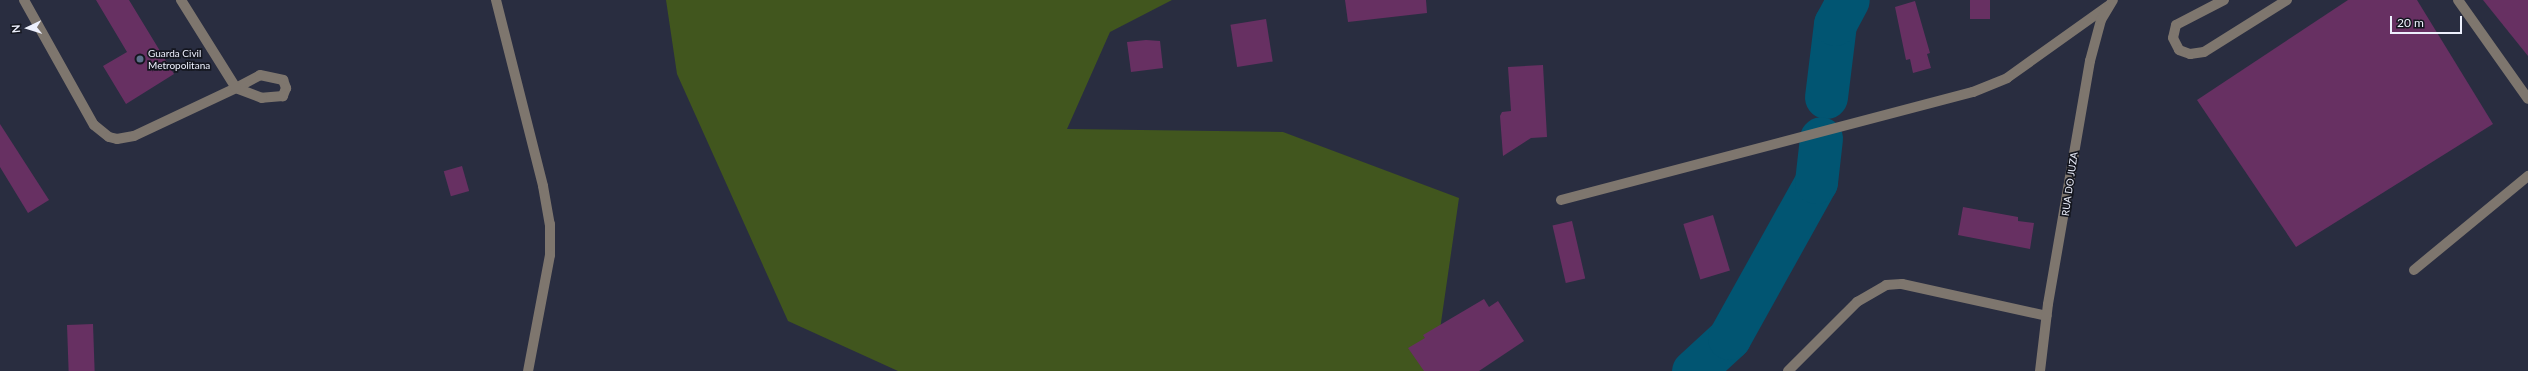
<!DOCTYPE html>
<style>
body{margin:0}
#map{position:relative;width:2528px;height:371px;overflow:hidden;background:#292d40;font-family:Lato,sans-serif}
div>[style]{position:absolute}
.green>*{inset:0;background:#41561e}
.river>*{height:43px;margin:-21.5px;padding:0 21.5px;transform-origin:21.5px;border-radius:21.5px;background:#015572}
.building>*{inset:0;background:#673062;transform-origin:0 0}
.minor>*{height:10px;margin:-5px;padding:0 5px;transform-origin:5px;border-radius:5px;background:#7e766e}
.dots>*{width:11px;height:11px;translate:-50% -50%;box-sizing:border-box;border:2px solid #14161f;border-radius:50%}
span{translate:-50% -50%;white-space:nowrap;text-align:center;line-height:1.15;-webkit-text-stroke:3.5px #14161f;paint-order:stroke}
.poi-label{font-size:10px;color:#edf0fd}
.left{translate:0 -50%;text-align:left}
.street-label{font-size:10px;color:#edf0fd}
.north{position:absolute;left:8px;top:8px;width:40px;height:40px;-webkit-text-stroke:3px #14161f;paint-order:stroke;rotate:266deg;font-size:11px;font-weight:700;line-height:16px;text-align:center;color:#edf0fd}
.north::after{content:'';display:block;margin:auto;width:14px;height:18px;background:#edf0fd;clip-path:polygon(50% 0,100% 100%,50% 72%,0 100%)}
.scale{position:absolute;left:2390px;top:16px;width:72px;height:18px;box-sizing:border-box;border:2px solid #edf0fd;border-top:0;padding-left:5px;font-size:12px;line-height:14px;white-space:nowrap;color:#edf0fd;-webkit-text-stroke:3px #14161f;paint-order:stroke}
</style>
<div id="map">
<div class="green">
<div style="clip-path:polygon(666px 0,1172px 0,1110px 32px,1067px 129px,1283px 132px,1459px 198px,1434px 371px,898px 371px,788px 321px,677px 74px)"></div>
</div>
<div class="river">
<div style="left:1826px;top:97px;width:74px;rotate:-83deg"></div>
<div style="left:1835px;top:24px;width:27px;rotate:-62deg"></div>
<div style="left:1693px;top:371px;width:49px;rotate:-42.5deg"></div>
<div style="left:1729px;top:338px;width:179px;rotate:-60.9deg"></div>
<div style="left:1816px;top:182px;width:44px;rotate:-83.5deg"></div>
</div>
<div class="building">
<div style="clip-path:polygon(96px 0,129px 0,174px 74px,126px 104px,103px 66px,127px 52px)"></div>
<div style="clip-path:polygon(1345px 0,1426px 0,1427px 13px,1348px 22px)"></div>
<div style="left:1970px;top:0;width:20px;height:19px"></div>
<div style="clip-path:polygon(2348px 0,2417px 0,2493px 124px,2296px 247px,2197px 100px)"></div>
<div style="clip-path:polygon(2483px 0,2528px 0,2528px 56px)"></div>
<div style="clip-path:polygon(1915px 1px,1930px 53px,1927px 54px,1931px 68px,1913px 73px,1910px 59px,1906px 60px,1895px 7px)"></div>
<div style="left:1266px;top:19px;width:43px;height:36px;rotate:81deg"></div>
<div style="clip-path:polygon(1146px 40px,1160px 41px,1163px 68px,1131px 72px,1127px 42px)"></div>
<div style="clip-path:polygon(1543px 65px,1547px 137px,1531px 138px,1503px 156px,1500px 116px,1502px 112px,1511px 111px,1508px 67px)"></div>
<div style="clip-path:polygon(0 124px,49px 200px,28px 213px,0 167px)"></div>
<div style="left:462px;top:166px;width:26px;height:19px;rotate:74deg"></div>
<div style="clip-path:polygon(1963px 207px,2018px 217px,2018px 221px,2034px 223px,2030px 249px,1958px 235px)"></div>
<div style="left:1713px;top:215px;width:58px;height:31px;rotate:73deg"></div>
<div style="left:1572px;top:221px;width:59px;height:20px;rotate:77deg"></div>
<div style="clip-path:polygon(1484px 299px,1489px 307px,1498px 301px,1524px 341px,1479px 371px,1424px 371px,1408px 348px,1425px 338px,1423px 335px)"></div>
<div style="left:93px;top:324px;width:47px;height:26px;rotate:88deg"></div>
</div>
<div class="minor">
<div style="left:24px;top:0;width:143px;rotate:60.8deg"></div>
<div style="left:94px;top:125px;width:19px;rotate:39deg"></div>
<div style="left:109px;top:137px;width:8px;rotate:14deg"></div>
<div style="left:117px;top:139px;width:17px;rotate:-10deg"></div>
<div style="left:134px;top:136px;width:113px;rotate:-25.2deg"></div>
<div style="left:236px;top:88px;width:27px;rotate:-28deg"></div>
<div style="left:260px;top:75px;width:24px;rotate:12deg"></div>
<div style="left:283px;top:80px;width:9px;rotate:69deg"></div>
<div style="left:286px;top:88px;width:9px;rotate:111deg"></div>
<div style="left:283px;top:96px;width:21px;rotate:175deg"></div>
<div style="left:262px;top:98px;width:28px;rotate:-159deg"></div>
<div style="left:236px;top:88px;width:104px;rotate:-122deg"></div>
<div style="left:496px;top:0;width:192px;rotate:75.8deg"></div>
<div style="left:543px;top:186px;width:39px;rotate:80deg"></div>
<div style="left:550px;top:224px;width:31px;rotate:90deg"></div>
<div style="left:550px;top:255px;width:118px;rotate:100.7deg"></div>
<div style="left:2224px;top:0;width:54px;rotate:152.5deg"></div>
<div style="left:2176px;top:25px;width:13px;rotate:103deg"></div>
<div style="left:2173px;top:38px;width:13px;rotate:63deg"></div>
<div style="left:2179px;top:50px;width:12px;rotate:20deg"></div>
<div style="left:2190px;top:54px;width:14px;rotate:-8deg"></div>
<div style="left:2204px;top:52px;width:98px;rotate:-32.1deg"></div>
<div style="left:2458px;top:0;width:121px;rotate:54.7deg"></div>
<div style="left:1561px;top:200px;width:426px;rotate:-14.7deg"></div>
<div style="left:1973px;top:92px;width:37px;rotate:-22deg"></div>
<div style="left:2007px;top:78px;width:124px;rotate:-35.5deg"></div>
<div style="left:2414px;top:270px;width:148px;rotate:-39.5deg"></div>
<div style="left:1788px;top:371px;width:98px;rotate:-45deg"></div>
<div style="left:1857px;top:302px;width:34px;rotate:-30deg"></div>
<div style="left:1886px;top:285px;width:16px;rotate:-4deg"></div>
<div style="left:1902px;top:284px;width:148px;rotate:12.4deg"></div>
<div style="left:2040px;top:371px;width:67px;rotate:-83.2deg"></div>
<div style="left:2048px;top:304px;width:247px;rotate:-80.2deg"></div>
<div style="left:2090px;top:61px;width:42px;rotate:-75deg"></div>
<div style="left:2101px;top:20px;width:23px;rotate:-59deg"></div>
</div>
<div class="dots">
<div style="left:140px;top:59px;background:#5c6f8a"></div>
</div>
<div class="poi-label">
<span class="left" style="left:148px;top:59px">Guarda Civil<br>Metropolitana</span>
</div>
<div class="street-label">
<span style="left:2070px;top:184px;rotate:-82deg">RUA DO JUZA</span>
</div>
<div class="north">N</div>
<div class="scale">20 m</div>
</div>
